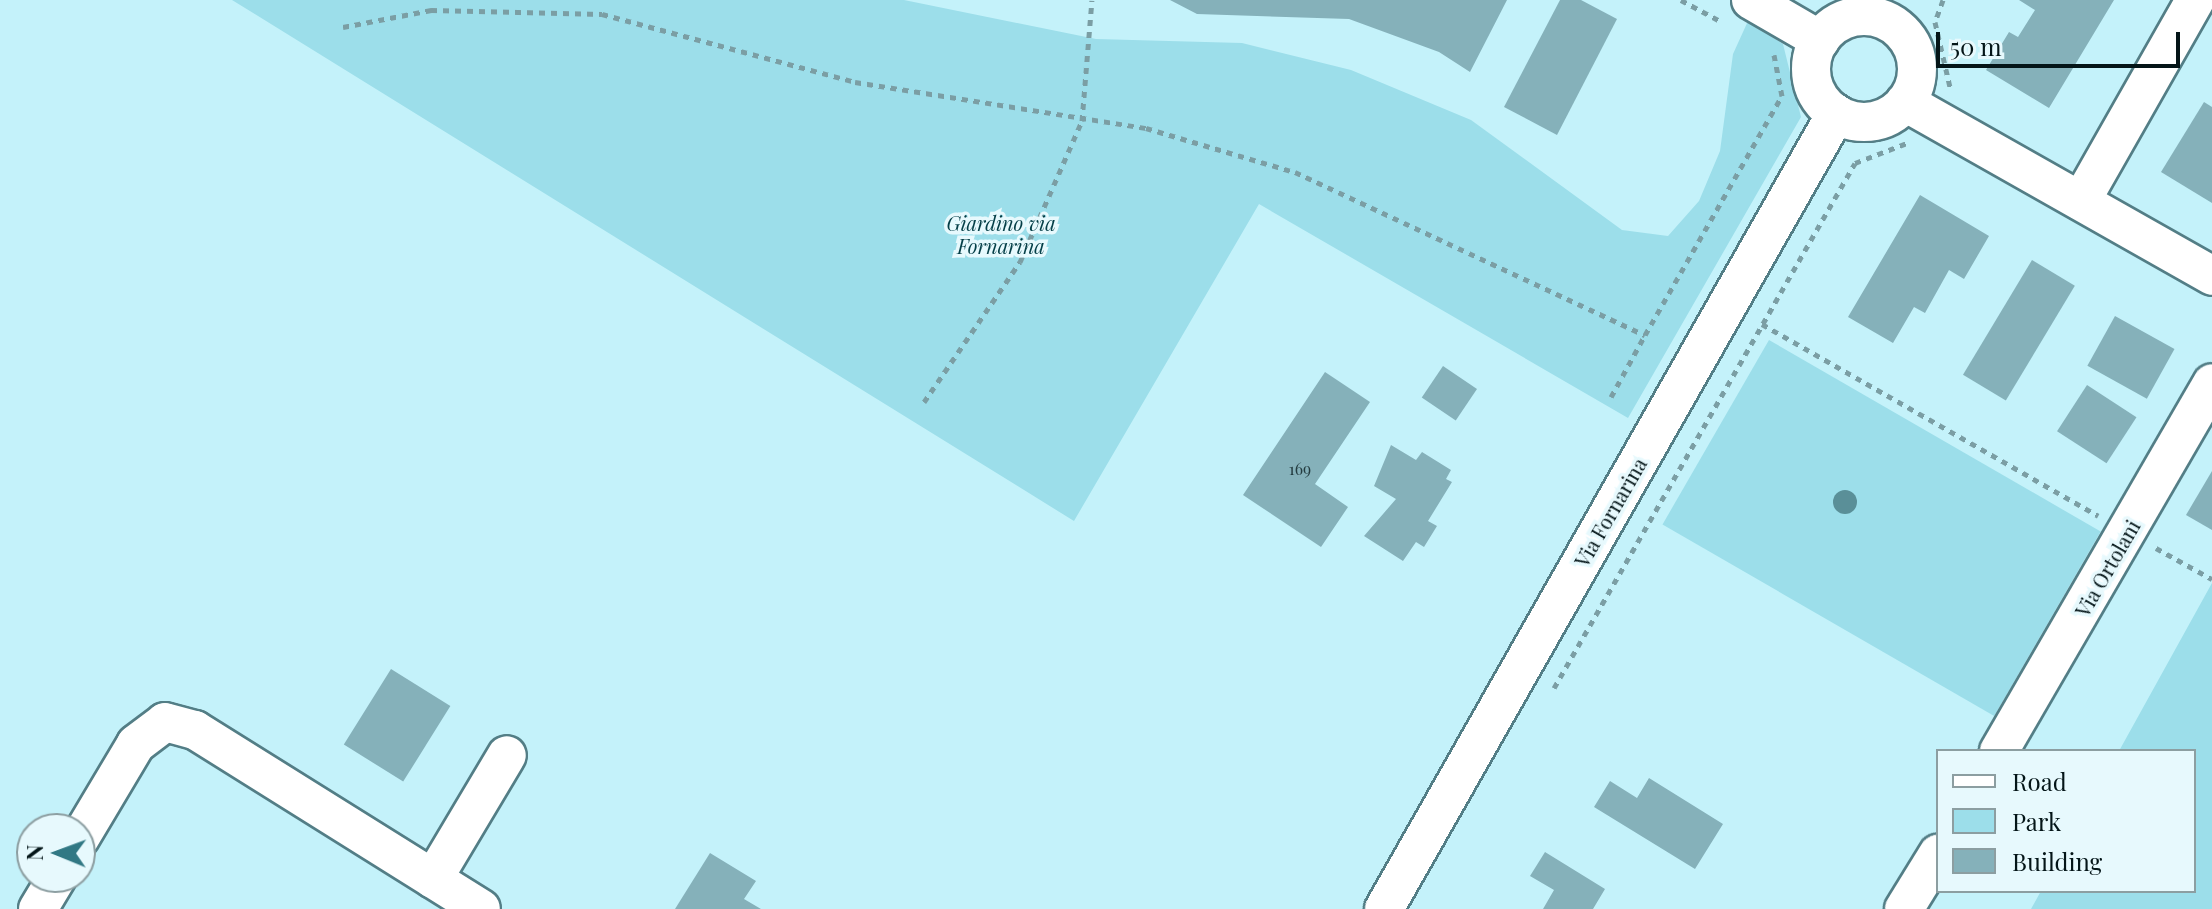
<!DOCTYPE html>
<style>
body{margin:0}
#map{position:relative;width:2212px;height:909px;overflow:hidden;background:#c4f2fa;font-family:"Playfair Display",serif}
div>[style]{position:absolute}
.green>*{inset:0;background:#9cdeea;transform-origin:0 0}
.building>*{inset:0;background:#85b1ba;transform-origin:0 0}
.path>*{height:5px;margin-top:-2.5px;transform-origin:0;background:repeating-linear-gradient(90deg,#7b9ea4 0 6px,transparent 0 12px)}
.roads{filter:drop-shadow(2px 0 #537e86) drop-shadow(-2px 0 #537e86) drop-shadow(0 2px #537e86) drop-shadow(0 -2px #537e86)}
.minor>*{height:38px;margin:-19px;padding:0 19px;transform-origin:19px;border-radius:19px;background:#fff}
.minor>.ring{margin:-19px;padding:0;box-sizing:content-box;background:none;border:38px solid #fff;border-radius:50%}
.trees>*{width:24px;height:24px;margin:-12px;border-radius:50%;background:#5a8f98}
span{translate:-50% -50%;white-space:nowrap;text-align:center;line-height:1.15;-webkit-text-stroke:7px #e7f9fd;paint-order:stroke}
.number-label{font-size:16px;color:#243c40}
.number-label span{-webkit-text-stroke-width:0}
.park-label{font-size:20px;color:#043e47;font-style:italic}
.street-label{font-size:20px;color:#041518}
.legend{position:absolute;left:1936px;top:749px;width:260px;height:144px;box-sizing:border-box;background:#e7f9fd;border:2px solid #8c9ea1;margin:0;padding:10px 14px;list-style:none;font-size:24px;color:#041518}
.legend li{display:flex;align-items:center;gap:16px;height:40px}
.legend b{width:40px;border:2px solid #8c9ea1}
.north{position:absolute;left:16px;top:813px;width:80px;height:80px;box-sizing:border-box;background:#e7f9fd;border:2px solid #8c9ea1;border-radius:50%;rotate:271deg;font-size:22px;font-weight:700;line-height:32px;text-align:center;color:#041518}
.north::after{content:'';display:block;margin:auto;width:28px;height:36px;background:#317884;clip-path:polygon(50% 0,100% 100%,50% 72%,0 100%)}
.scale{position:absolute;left:1936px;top:32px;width:244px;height:36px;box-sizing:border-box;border:4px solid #041518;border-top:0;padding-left:10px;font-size:24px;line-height:28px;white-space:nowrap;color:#041518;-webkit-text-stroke:6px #e7f9fd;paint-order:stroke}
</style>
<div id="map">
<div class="green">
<div style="clip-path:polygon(232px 0,904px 0,1096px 39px,1242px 43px,1351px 70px,1471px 120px,1622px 230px,1668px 236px,1699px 201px,1720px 151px,1733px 54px,1748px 21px,1783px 44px,1801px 117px,1628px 418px,1259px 204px,1074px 521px)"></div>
<div style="left:1769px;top:340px;width:383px;height:213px;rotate:30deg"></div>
<div style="clip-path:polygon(2212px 583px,2212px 909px,2031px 909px,2041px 891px,2194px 891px,2194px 751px,2119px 751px)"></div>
</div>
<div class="building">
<div style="clip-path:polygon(1170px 0,1507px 0,1470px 72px,1439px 52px,1349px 19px,1197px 14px)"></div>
<div style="clip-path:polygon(1560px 0,1581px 0,1617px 19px,1557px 135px,1504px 107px)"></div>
<div style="clip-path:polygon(2019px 0,2114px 0,2049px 108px,1986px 70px,2009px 32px,2018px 37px,2035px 10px)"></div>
<div style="clip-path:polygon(2204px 102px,2212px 107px,2212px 203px,2161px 172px)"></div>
<div style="clip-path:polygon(1920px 195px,1989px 236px,1964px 279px,1949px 270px,1925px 313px,1914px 307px,1893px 343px,1848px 317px)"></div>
<div style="left:2032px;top:260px;width:50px;height:134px;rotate:31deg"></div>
<div style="left:2115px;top:316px;width:68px;height:57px;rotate:29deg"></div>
<div style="left:1443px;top:366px;width:41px;height:38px;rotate:34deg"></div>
<div style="clip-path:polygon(1325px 372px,1370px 402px,1315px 484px,1348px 507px,1321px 547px,1243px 495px)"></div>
<div style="left:2087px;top:385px;width:59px;height:55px;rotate:33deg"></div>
<div style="clip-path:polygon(1391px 445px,1416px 460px,1422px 452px,1451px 470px,1446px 479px,1452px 482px,1428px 521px,1437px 526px,1424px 547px,1416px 542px,1403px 561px,1364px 536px,1396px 499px,1374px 486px)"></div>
<div style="clip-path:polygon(2212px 471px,2212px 530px,2186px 515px)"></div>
<div style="left:391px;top:669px;width:70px;height:89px;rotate:32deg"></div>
<div style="clip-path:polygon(1649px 778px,1723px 824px,1695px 869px,1594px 807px,1610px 781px,1637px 798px)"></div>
<div style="clip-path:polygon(1545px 852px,1605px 889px,1593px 909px,1543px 909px,1554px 890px,1530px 876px)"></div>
<div style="clip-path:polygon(710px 853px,756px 881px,744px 899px,761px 909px,675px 909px)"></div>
</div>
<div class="path">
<div style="left:1681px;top:0;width:47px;rotate:28.2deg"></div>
<div style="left:1943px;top:0;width:23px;rotate:110deg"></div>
<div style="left:1935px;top:22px;width:67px;rotate:77deg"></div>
<div style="left:343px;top:27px;width:90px;rotate:-10.9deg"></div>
<div style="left:431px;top:10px;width:171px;rotate:1.3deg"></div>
<div style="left:602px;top:14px;width:262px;rotate:15deg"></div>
<div style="left:855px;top:82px;width:295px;rotate:9deg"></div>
<div style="left:1146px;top:128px;width:155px;rotate:16.5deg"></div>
<div style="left:1295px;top:172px;width:386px;rotate:25deg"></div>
<div style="left:1645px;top:335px;width:275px;rotate:-60.2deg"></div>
<div style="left:1782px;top:96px;width:42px;rotate:-101deg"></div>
<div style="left:1762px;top:324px;width:387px;rotate:29.7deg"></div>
<div style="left:1611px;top:397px;width:71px;rotate:-61.3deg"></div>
<div style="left:924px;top:402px;width:170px;rotate:-55.6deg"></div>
<div style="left:1020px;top:262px;width:154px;rotate:-66.3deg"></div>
<div style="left:1082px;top:121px;width:121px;rotate:-85.3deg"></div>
<div style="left:2156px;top:548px;width:64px;rotate:29deg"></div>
<div style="left:1554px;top:688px;width:605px;rotate:-60.17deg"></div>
<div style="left:1855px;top:163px;width:56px;rotate:-21deg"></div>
</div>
<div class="roads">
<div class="minor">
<div style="left:1751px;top:0;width:80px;rotate:30.1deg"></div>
<div class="ring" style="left:1811px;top:16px;width:68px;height:68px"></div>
<div style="left:1905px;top:102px;width:353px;rotate:29.5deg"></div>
<div style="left:2081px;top:201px;width:231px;rotate:-60.4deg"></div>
<div style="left:1999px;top:751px;width:425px;rotate:-59.9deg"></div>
<div style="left:80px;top:838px;width:109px;rotate:-59.2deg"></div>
<div style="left:136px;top:744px;width:36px;rotate:-37deg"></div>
<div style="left:165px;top:722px;width:31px;rotate:15deg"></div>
<div style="left:195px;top:730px;width:337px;rotate:32deg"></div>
<div style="left:433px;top:879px;width:144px;rotate:-59.2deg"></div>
<div style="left:38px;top:909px;width:37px;rotate:-59deg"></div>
<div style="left:1384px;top:909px;width:915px;rotate:-60.38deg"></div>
<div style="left:1904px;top:909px;width:65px;rotate:-58.3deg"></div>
</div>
</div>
<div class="trees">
<div style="left:1845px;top:502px"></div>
</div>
<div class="number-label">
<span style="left:1300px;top:469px">169</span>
</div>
<div class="park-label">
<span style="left:1001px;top:234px">Giardino via<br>Fornarina</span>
</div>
<div class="street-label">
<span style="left:1610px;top:512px;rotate:-60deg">Via Fornarina</span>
<span style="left:2107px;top:568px;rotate:-60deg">Via Ortolani</span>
</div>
<ul class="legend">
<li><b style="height:10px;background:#fff"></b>Road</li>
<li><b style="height:22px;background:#9cdeea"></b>Park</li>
<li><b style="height:22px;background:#85b1ba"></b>Building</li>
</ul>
<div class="north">N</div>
<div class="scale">50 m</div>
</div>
